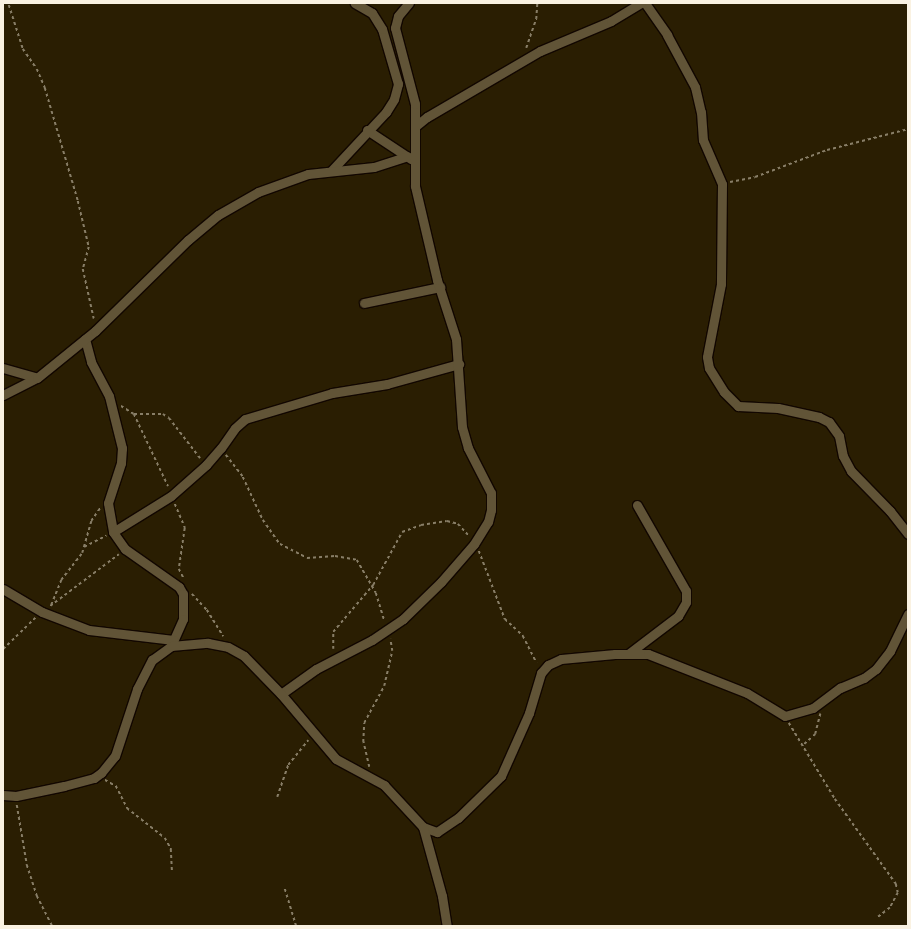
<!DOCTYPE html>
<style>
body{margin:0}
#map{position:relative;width:911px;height:929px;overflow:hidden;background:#2a1e02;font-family:Bitter,serif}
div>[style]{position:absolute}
.path>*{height:1.5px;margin-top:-0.75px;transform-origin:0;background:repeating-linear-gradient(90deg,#887e67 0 3px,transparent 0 6px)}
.roads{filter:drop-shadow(1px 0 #120700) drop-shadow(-1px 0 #120700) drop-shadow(0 1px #120700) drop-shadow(0 -1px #120700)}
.street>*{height:9px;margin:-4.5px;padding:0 4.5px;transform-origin:4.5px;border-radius:4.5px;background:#615437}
span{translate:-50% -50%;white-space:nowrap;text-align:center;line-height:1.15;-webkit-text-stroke:3px #2a1e02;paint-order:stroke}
.frame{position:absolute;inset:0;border:4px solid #faf2e2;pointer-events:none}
</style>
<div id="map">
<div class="path">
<div style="left:9px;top:5px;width:46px;rotate:72.3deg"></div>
<div style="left:23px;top:49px;width:24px;rotate:55deg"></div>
<div style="left:37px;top:69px;width:21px;rotate:67deg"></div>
<div style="left:45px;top:88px;width:118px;rotate:73.7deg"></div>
<div style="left:78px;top:201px;width:47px;rotate:76.6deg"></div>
<div style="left:89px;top:247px;width:23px;rotate:105deg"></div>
<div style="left:83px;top:269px;width:51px;rotate:77.6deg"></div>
<div style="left:526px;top:48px;width:31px;rotate:-71deg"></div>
<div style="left:536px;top:19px;width:16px;rotate:-86deg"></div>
<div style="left:730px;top:182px;width:25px;rotate:-11deg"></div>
<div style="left:755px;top:177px;width:77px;rotate:-20.6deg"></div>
<div style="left:827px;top:150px;width:84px;rotate:-14.5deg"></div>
<div style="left:121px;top:406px;width:15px;rotate:32deg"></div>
<div style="left:134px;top:414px;width:29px"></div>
<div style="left:163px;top:414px;width:7px;rotate:34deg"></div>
<div style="left:169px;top:418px;width:51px;rotate:52.2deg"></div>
<div style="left:134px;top:414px;width:80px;rotate:64.7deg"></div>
<div style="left:226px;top:455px;width:28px;rotate:52deg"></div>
<div style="left:243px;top:477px;width:47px;rotate:65.1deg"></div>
<div style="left:263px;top:520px;width:29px;rotate:55deg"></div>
<div style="left:280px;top:544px;width:30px;rotate:27deg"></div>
<div style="left:307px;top:558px;width:28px;rotate:-4deg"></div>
<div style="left:335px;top:556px;width:22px;rotate:10deg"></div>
<div style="left:357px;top:560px;width:38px;rotate:60deg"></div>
<div style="left:376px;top:593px;width:28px;rotate:73deg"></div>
<div style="left:175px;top:504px;width:26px;rotate:67deg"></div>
<div style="left:185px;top:528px;width:41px;rotate:98.3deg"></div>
<div style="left:179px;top:569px;width:11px;rotate:63deg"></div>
<div style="left:84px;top:547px;width:25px;rotate:-27deg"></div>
<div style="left:479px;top:551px;width:73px;rotate:69.1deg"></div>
<div style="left:505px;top:619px;width:25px;rotate:43deg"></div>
<div style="left:523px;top:636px;width:30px;rotate:63deg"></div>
<div style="left:192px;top:594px;width:22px;rotate:47deg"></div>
<div style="left:207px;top:610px;width:31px;rotate:58deg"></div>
<div style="left:51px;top:605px;width:27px;rotate:-68deg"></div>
<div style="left:61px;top:580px;width:34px;rotate:-52deg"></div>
<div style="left:82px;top:553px;width:33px;rotate:-74deg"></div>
<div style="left:91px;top:521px;width:16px;rotate:-55deg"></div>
<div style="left:50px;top:606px;width:86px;rotate:-37deg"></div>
<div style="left:3px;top:649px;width:45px;rotate:-44.1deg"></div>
<div style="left:333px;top:649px;width:17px;rotate:-90deg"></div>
<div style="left:333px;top:632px;width:62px;rotate:-49.6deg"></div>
<div style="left:373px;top:585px;width:60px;rotate:-61.3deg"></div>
<div style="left:402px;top:532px;width:20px;rotate:-20deg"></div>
<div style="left:421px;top:525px;width:26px;rotate:-9deg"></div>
<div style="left:447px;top:521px;width:11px;rotate:15deg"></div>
<div style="left:458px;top:524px;width:16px;rotate:47deg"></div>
<div style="left:789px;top:723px;width:89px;rotate:58.8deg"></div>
<div style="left:835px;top:799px;width:105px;rotate:54.3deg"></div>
<div style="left:896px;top:884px;width:9px;rotate:77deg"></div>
<div style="left:898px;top:893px;width:17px;rotate:118deg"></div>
<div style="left:890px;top:908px;width:16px;rotate:142deg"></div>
<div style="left:804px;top:744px;width:15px;rotate:-42deg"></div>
<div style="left:815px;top:734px;width:21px;rotate:-76deg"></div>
<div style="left:369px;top:767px;width:26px;rotate:-103deg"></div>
<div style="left:363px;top:742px;width:19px;rotate:-87deg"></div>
<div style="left:364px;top:723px;width:42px;rotate:-61.6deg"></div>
<div style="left:384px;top:686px;width:36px;rotate:-77deg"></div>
<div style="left:392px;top:651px;width:12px;rotate:-99deg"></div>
<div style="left:105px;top:780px;width:13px;rotate:29deg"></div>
<div style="left:116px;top:786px;width:25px;rotate:63deg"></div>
<div style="left:127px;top:808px;width:48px;rotate:38.3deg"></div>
<div style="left:165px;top:838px;width:13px;rotate:61deg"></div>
<div style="left:171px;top:849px;width:22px;rotate:87deg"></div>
<div style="left:277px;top:797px;width:34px;rotate:-71deg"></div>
<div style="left:288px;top:765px;width:32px;rotate:-51deg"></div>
<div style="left:17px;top:805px;width:61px;rotate:80.5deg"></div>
<div style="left:27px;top:865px;width:33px;rotate:72deg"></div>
<div style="left:37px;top:896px;width:34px;rotate:63deg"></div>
<div style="left:285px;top:889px;width:39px;rotate:73deg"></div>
</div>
<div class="roads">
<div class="street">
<div style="left:645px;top:3px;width:39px;rotate:55deg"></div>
<div style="left:667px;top:35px;width:59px;rotate:61.7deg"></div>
<div style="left:695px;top:87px;width:26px;rotate:77deg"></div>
<div style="left:701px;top:112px;width:28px;rotate:86deg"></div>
<div style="left:703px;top:140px;width:48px;rotate:66.6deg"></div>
<div style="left:722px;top:184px;width:100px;rotate:90.6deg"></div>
<div style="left:721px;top:284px;width:74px;rotate:100.9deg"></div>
<div style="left:707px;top:357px;width:11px;rotate:80deg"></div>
<div style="left:709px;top:368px;width:28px;rotate:58deg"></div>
<div style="left:724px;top:392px;width:20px;rotate:45deg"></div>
<div style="left:738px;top:406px;width:40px;rotate:2.9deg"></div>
<div style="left:778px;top:408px;width:42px;rotate:12.4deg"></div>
<div style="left:819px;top:417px;width:11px;rotate:27deg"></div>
<div style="left:829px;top:422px;width:17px;rotate:54deg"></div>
<div style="left:839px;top:436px;width:20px;rotate:79deg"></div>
<div style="left:843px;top:456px;width:17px;rotate:62deg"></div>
<div style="left:851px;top:471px;width:56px;rotate:45.7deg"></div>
<div style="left:890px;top:511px;width:29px;rotate:52deg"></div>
<div style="left:417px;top:125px;width:13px;rotate:-39deg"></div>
<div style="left:427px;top:117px;width:131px;rotate:-30.3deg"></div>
<div style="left:540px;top:51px;width:77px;rotate:-22.9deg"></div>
<div style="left:611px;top:21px;width:35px;rotate:-31deg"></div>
<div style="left:367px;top:130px;width:53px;rotate:33.4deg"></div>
<div style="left:331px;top:171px;width:81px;rotate:-47deg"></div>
<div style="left:386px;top:112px;width:15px;rotate:-58deg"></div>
<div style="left:394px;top:99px;width:16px;rotate:-75deg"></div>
<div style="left:398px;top:84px;width:57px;rotate:-106.2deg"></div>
<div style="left:382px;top:29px;width:19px;rotate:-122deg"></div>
<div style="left:372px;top:13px;width:20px;rotate:-150deg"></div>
<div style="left:364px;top:303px;width:78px;rotate:-11.9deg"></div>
<div style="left:85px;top:339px;width:24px;rotate:75deg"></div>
<div style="left:91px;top:362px;width:38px;rotate:62deg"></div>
<div style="left:109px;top:396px;width:54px;rotate:76deg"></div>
<div style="left:122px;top:448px;width:15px;rotate:94deg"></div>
<div style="left:121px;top:463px;width:42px;rotate:108deg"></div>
<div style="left:108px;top:503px;width:29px;rotate:80deg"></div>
<div style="left:113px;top:532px;width:21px;rotate:55deg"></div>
<div style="left:125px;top:549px;width:66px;rotate:35.1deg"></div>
<div style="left:179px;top:587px;width:8px;rotate:60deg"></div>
<div style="left:183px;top:594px;width:25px;rotate:90deg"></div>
<div style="left:183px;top:619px;width:30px;rotate:114deg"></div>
<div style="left:3px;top:368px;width:35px;rotate:16deg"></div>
<div style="left:3px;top:395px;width:38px;rotate:-27deg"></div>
<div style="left:37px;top:378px;width:75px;rotate:-39deg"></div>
<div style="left:95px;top:331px;width:130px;rotate:-44.4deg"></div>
<div style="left:188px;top:240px;width:39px;rotate:-40deg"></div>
<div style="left:218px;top:215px;width:46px;rotate:-29.9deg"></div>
<div style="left:258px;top:192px;width:53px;rotate:-19.8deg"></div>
<div style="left:308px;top:174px;width:66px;rotate:-6.1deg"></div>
<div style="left:374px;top:167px;width:35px;rotate:-18deg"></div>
<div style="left:113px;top:532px;width:68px;rotate:-31.8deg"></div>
<div style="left:171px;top:496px;width:47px;rotate:-41.5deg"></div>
<div style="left:206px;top:465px;width:23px;rotate:-49deg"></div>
<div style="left:221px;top:448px;width:24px;rotate:-55deg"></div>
<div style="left:235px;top:428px;width:13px;rotate:-42deg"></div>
<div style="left:245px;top:419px;width:91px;rotate:-16.6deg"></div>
<div style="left:332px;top:393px;width:56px;rotate:-9.3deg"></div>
<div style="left:387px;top:384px;width:75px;rotate:-15.5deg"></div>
<div style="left:3px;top:589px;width:45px;rotate:30.5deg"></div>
<div style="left:42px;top:612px;width:50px;rotate:21deg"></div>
<div style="left:89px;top:630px;width:85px;rotate:6.8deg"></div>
<div style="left:628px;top:654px;width:63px;rotate:-37.2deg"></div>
<div style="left:678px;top:616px;width:16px;rotate:-60deg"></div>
<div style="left:686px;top:602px;width:11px;rotate:-90deg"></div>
<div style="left:686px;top:591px;width:99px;rotate:-119.7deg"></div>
<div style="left:281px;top:694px;width:43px;rotate:-35.5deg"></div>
<div style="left:316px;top:669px;width:63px;rotate:-27.4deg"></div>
<div style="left:372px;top:640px;width:37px;rotate:-34deg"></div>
<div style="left:403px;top:619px;width:53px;rotate:-44.2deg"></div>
<div style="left:441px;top:582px;width:50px;rotate:-49deg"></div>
<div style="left:474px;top:544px;width:26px;rotate:-58deg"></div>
<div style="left:488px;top:522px;width:12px;rotate:-76deg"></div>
<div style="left:491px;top:510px;width:17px;rotate:-90deg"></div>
<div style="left:491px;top:493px;width:51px;rotate:-117.1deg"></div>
<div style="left:468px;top:448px;width:22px;rotate:-106deg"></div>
<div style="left:462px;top:427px;width:88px;rotate:-93.9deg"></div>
<div style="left:456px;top:339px;width:62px;rotate:-107.9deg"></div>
<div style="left:437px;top:280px;width:97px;rotate:-103.2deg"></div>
<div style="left:415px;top:186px;width:82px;rotate:-90deg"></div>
<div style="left:415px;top:104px;width:79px;rotate:-104.7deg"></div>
<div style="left:395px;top:28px;width:12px;rotate:-76deg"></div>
<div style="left:398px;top:16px;width:17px;rotate:-50deg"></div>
<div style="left:3px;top:795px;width:13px;rotate:4deg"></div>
<div style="left:16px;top:796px;width:49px;rotate:-11.8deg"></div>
<div style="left:64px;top:786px;width:31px;rotate:-15deg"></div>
<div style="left:94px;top:778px;width:9px;rotate:-36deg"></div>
<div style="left:101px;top:773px;width:22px;rotate:-51deg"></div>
<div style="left:115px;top:756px;width:71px;rotate:-71.8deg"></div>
<div style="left:137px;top:689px;width:33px;rotate:-63deg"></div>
<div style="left:152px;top:660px;width:24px;rotate:-36deg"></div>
<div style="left:171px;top:646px;width:37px;rotate:-5deg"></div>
<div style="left:208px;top:643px;width:20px;rotate:11deg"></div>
<div style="left:228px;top:647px;width:18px;rotate:29deg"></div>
<div style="left:244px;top:656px;width:53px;rotate:45.8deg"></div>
<div style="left:281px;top:694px;width:85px;rotate:49.8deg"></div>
<div style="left:336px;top:759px;width:55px;rotate:28.4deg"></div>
<div style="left:384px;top:785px;width:57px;rotate:47.1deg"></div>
<div style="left:423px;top:827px;width:15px;rotate:20deg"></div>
<div style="left:437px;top:832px;width:25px;rotate:-34deg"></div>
<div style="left:458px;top:818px;width:60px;rotate:-44.3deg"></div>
<div style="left:501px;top:776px;width:69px;rotate:-66deg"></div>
<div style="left:529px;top:713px;width:42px;rotate:-73.3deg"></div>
<div style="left:541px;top:673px;width:11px;rotate:-49deg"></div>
<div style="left:548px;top:665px;width:14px;rotate:-25deg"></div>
<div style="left:561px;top:659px;width:54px;rotate:-5.3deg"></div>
<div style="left:615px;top:654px;width:33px"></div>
<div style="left:648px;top:654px;width:106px;rotate:21.5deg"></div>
<div style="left:747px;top:693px;width:44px;rotate:31.2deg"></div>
<div style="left:785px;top:716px;width:29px;rotate:-16deg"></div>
<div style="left:813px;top:708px;width:34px;rotate:-37deg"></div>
<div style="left:840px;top:688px;width:26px;rotate:-23deg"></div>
<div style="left:864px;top:678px;width:15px;rotate:-37deg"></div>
<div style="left:876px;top:669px;width:23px;rotate:-52deg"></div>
<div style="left:890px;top:651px;width:41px;rotate:-64.1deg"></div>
<div style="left:423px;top:827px;width:72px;rotate:74.6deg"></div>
<div style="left:442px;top:896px;width:30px;rotate:81deg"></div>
</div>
</div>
<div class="frame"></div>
</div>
